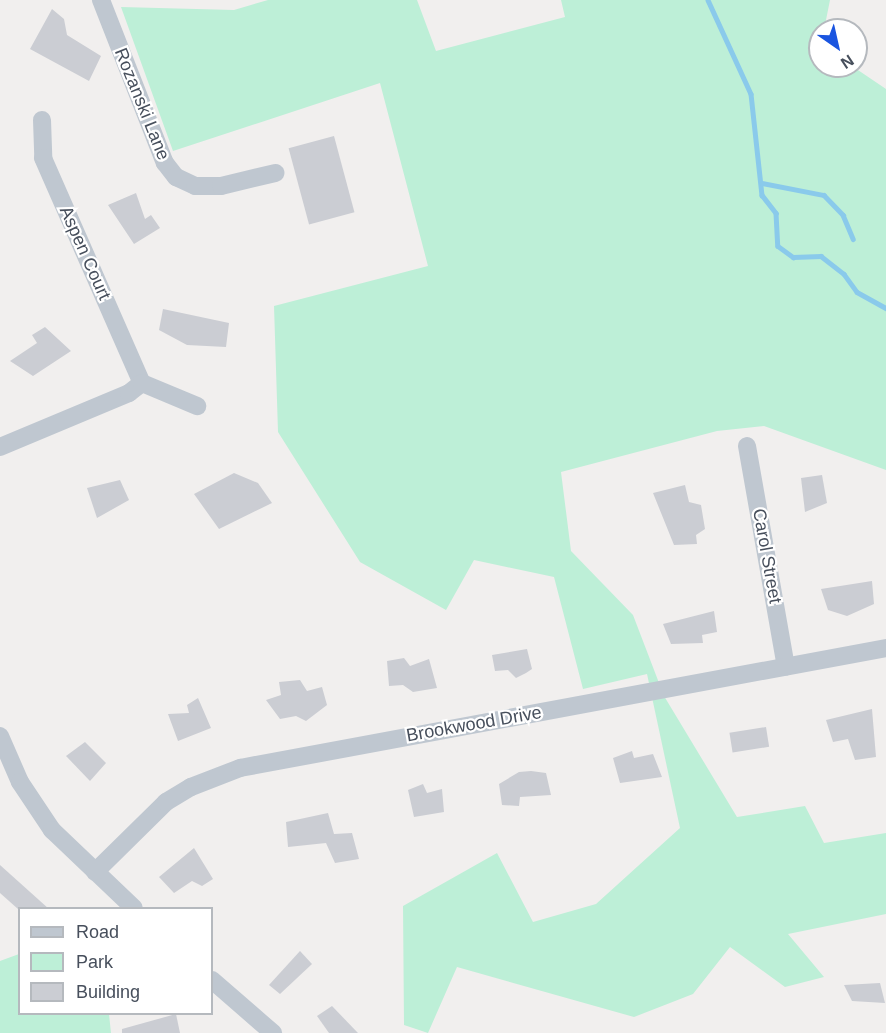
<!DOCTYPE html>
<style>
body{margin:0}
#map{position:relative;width:886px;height:1033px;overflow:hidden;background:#f1efee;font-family:Arial,sans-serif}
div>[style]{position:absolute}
.green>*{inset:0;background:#bdefd7}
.stream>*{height:4.5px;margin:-2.25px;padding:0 2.25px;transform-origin:2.25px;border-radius:2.25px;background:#8acaeb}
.building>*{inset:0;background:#cbcdd3;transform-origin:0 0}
.minor>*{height:18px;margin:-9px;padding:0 9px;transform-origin:9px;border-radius:9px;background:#bfc7d0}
span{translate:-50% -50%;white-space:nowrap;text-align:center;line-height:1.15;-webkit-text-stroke:4.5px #fff;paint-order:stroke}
.street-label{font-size:18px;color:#474f5c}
.legend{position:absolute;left:18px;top:907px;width:195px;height:108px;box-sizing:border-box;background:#fff;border:2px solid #b5b9be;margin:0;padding:8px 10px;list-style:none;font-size:18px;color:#474f5c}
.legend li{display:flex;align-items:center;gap:12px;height:30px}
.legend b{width:30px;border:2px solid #b5b9be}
.north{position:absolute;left:808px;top:18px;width:60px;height:60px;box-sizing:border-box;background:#fff;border:2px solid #b5b9be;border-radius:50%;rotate:146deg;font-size:16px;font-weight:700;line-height:24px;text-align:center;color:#474f5c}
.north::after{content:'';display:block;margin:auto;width:21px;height:27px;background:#1a55e0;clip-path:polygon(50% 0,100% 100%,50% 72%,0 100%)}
</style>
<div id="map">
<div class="green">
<div style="clip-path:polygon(268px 0,417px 0,436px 51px,565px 17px,561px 0,830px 0,824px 30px,820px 30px,820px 66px,852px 66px,886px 89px,886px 470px,764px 426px,717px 431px,561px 472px,571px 551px,633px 615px,664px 696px,737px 817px,805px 806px,824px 843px,886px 833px,886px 914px,788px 934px,824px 977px,785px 987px,730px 947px,693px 994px,634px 1017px,457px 967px,428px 1033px,404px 1025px,403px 906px,497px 853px,533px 922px,596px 904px,680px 828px,647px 674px,583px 689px,554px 577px,474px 560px,446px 610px,360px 562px,278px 432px,274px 306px,428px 266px,380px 83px,173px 151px,121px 7px,234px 10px)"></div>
<div style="clip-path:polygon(19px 954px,20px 1014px,109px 1014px,111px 1033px,0 1033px,0 961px)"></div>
</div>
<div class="stream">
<div style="left:708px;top:0;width:103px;rotate:65.4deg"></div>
<div style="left:751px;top:94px;width:102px;rotate:83.8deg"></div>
<div style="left:762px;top:195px;width:23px;rotate:52deg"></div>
<div style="left:776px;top:213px;width:33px;rotate:87deg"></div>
<div style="left:778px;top:246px;width:19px;rotate:36deg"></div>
<div style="left:793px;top:257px;width:28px;rotate:-2deg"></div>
<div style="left:821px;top:256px;width:29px;rotate:38deg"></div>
<div style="left:844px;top:274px;width:22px;rotate:54deg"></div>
<div style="left:857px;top:292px;width:33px;rotate:29deg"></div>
<div style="left:762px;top:183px;width:63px;rotate:11deg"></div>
<div style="left:824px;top:195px;width:28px;rotate:46deg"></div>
<div style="left:843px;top:215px;width:26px;rotate:67deg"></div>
</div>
<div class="building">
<div style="clip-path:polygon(52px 9px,64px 19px,67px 35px,101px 56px,89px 81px,30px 49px)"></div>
<div style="left:334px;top:136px;width:79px;height:47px;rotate:75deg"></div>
<div style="clip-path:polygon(136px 193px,145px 219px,151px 215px,160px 228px,134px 244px,108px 205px)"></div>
<div style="clip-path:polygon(163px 309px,229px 323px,226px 347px,187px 345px,159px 330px)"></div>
<div style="clip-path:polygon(45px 327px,71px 351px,33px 376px,10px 361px,37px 343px,32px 335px)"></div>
<div style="clip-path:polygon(234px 473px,258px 483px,272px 503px,219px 529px,194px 494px)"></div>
<div style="clip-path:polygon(822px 475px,827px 503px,805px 512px,801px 478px)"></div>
<div style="clip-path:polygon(120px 480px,129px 500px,97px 518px,87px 488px)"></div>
<div style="clip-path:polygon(685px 485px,689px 502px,701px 505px,705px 529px,696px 535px,697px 544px,674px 545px,653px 493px)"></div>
<div style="clip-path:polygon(872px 581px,874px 604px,847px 616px,828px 610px,821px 589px)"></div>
<div style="clip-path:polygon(714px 611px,717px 632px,702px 635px,703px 643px,671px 644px,663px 624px)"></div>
<div style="clip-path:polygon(527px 649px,532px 669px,526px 673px,516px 678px,508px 670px,495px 671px,492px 655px)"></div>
<div style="clip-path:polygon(404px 658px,410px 666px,429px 659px,437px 688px,413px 692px,403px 685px,389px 686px,387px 661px)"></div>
<div style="clip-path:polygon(300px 680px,307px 691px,322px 687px,327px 705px,306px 721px,296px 716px,280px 719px,266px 700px,281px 695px,279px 682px)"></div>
<div style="clip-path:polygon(198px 698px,211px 728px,178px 741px,168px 714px,189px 713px,187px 705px)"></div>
<div style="clip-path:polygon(872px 709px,876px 757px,855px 760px,848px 739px,833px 742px,826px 720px)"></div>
<div style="left:766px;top:727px;width:20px;height:37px;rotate:81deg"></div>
<div style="clip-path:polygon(85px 742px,106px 763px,90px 781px,66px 756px)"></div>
<div style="clip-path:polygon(632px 751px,634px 758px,653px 754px,662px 777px,620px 783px,613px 758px)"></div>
<div style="clip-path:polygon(531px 771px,546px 773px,551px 795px,520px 797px,519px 806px,502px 805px,499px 784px,519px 772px)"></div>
<div style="clip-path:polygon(423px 784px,427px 793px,442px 789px,444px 812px,414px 817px,408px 790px)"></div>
<div style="clip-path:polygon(328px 813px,334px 834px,352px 833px,359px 859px,335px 863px,326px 843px,288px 847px,286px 822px)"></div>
<div style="clip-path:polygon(194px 848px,213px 879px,202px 886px,192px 881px,174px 893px,159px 877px)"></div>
<div style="clip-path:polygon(0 865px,49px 909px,18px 909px,0 893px)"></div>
<div style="clip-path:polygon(300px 951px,312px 964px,280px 994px,269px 985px)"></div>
<div style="clip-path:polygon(880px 983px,885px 1003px,852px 1001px,844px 985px)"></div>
<div style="clip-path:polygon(332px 1006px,358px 1033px,329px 1033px,317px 1016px)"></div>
<div style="clip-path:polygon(176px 1014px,180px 1033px,122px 1033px,122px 1029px)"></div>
</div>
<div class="minor">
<div style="left:101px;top:0;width:175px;rotate:68.6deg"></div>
<div style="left:165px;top:163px;width:18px;rotate:52deg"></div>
<div style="left:176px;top:177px;width:21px;rotate:25deg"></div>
<div style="left:195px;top:186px;width:26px"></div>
<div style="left:221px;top:186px;width:56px;rotate:-13.5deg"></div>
<div style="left:42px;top:120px;width:38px;rotate:88deg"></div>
<div style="left:43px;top:158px;width:246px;rotate:66.3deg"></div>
<div style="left:747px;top:446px;width:224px;rotate:80deg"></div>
<div style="left:0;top:447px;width:140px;rotate:-22.7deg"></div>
<div style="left:129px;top:393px;width:16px;rotate:-38deg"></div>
<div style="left:142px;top:383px;width:60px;rotate:22.7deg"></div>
<div style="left:0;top:736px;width:50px;rotate:66.5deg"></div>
<div style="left:20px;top:782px;width:58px;rotate:56.3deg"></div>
<div style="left:52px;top:830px;width:113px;rotate:43.6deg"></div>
<div style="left:95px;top:872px;width:100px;rotate:-44.6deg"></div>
<div style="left:166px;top:802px;width:29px;rotate:-31deg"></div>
<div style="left:191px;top:787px;width:53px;rotate:-21.2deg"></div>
<div style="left:240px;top:768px;width:657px;rotate:-10.52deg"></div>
<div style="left:212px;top:980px;width:81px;rotate:41deg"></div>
</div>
<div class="street-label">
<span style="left:142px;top:104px;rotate:68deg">Rozanski Lane</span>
<span style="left:85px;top:253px;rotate:66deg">Aspen Court</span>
<span style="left:767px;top:556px;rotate:80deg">Carol Street</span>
<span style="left:474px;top:724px;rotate:-10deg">Brookwood Drive</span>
</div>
<ul class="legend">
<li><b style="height:8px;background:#bfc7d0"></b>Road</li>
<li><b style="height:16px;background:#bdefd7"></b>Park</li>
<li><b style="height:16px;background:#cbcdd3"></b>Building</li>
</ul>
<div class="north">N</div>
</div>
